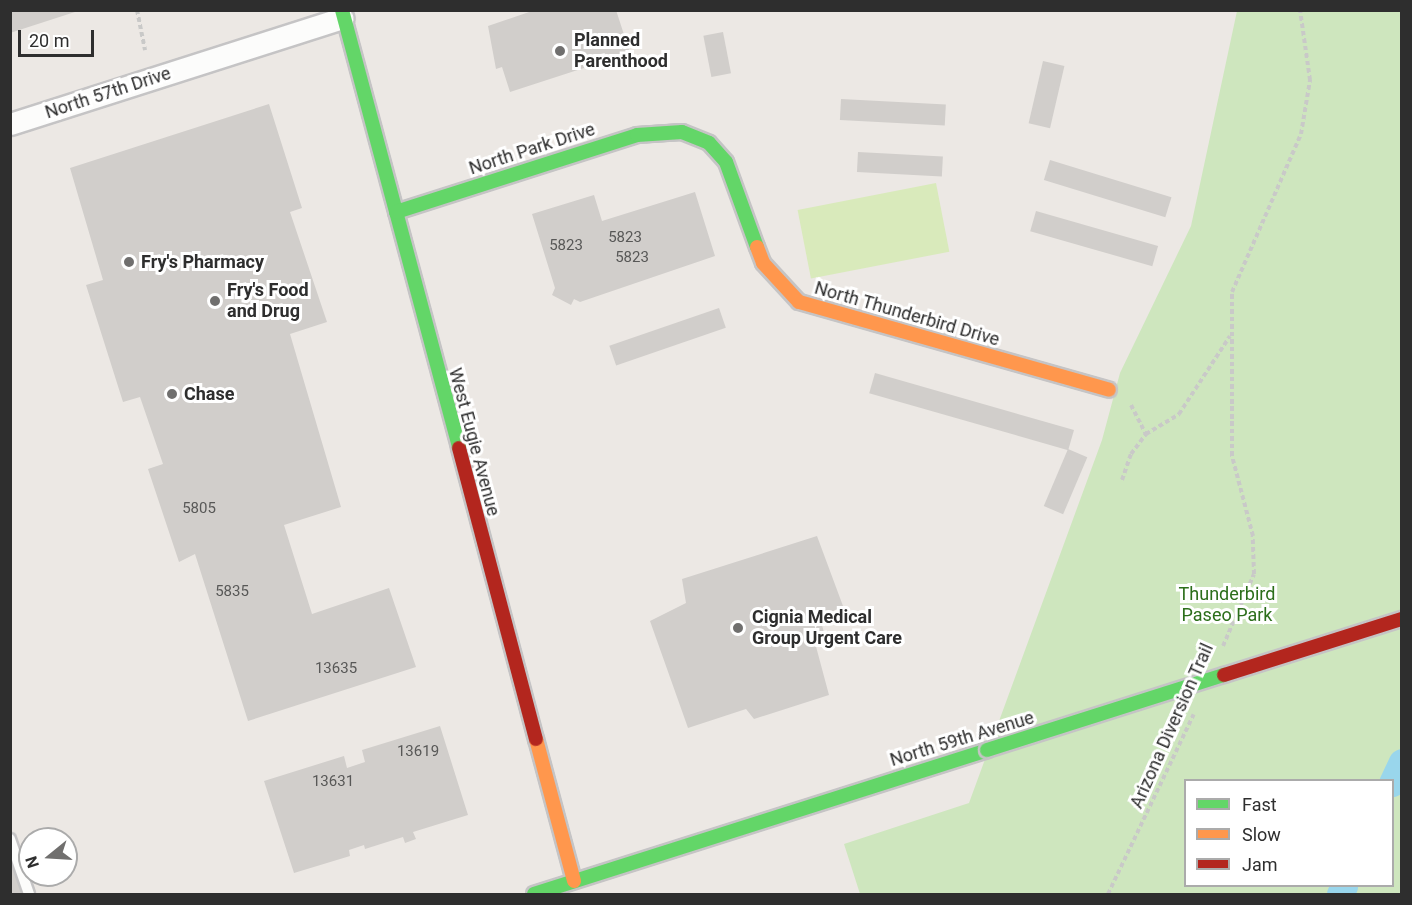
<!DOCTYPE html>
<style>
body{margin:0}
#map{position:relative;width:1412px;height:905px;overflow:hidden;background:#ece8e4;font-family:Roboto,sans-serif}
div>[style]{position:absolute}
.green>*{inset:0;background:#cee6be}
.pitch>*{inset:0;background:#d9eabb;transform-origin:0 0}
.canal>*{height:27px;margin:-13.5px;padding:0 13.5px;transform-origin:13.5px;border-radius:13.5px;background:#99d6ec}
.building>*{inset:0;background:#d1cecb;transform-origin:0 0}
.path>*{height:4px;margin-top:-2px;transform-origin:0;background:repeating-linear-gradient(90deg,#c9c9c8 0 4.5px,transparent 0 7.5px)}
.roads{filter:drop-shadow(2px 0 #c5c4c5) drop-shadow(-2px 0 #c5c4c5) drop-shadow(0 2px #c5c4c5) drop-shadow(0 -2px #c5c4c5)}
.lane>*{height:10px;margin:-5px;padding:0 5px;transform-origin:5px;border-radius:5px;background:#fcfcfb}
.street>*{height:21px;margin:-10.5px;padding:0 10.5px;transform-origin:10.5px;border-radius:10.5px;background:#fcfcfb}
.fast>*{height:14px;margin:-7px;padding:0 7px;transform-origin:7px;border-radius:7px;background:#63d668}
.slow>*{height:14px;margin:-7px;padding:0 7px;transform-origin:7px;border-radius:7px;background:#ff974d}
.jam>*{height:14px;margin:-7px;padding:0 7px;transform-origin:7px;border-radius:7px;background:#b3261e}
.bridges{filter:drop-shadow(2px 0 #c5c4c5) drop-shadow(-2px 0 #c5c4c5) drop-shadow(0 2px #c5c4c5) drop-shadow(0 -2px #c5c4c5)}
.fast-bridge>*{height:14px;margin:-7px;padding:0 7px;transform-origin:7px;border-radius:7px;background:#63d668}
.jam-bridge>*{height:14px;margin:-7px;padding:0 7px;transform-origin:7px;border-radius:7px;background:#b3261e}
.dots>*{width:16px;height:16px;translate:-50% -50%;box-sizing:border-box;border:3px solid #fff;border-radius:50%}
span{translate:-50% -50%;white-space:nowrap;text-align:center;line-height:1.15;-webkit-text-stroke:6px #fff;paint-order:stroke}
.number-label{font-size:15px;color:#585857}
.number-label span{-webkit-text-stroke-width:0}
.poi-label{font-size:18px;color:#2e2e2e;font-weight:700}
.left{translate:0 -50%;text-align:left}
.street-label{font-size:18px;color:#2e2e2e}
.park-label{font-size:18px;color:#2c6e1b}
.frame{position:absolute;inset:0;border:12px solid #2e2e2e;pointer-events:none}
.legend{position:absolute;left:1184px;top:779px;width:210px;height:108px;box-sizing:border-box;background:#fff;border:2px solid #ababab;margin:0;padding:8px 10px;list-style:none;font-size:18px;color:#2e2e2e}
.legend li{display:flex;align-items:center;gap:12px;height:30px}
.legend b{width:30px;border:2px solid #ababab}
.north{position:absolute;left:18px;top:827px;width:60px;height:60px;box-sizing:border-box;background:#fff;border:2px solid #ababab;border-radius:50%;rotate:252deg;font-size:16px;font-weight:700;line-height:24px;text-align:center;color:#2e2e2e}
.north::after{content:'';display:block;margin:auto;width:21px;height:27px;background:#706f6e;clip-path:polygon(50% 0,100% 100%,50% 72%,0 100%)}
.scale{position:absolute;left:18px;top:30px;width:76px;height:27px;box-sizing:border-box;border:3px solid #2e2e2e;border-top:0;padding-left:8px;font-size:18px;line-height:21px;white-space:nowrap;color:#2e2e2e;-webkit-text-stroke:4px #fff;paint-order:stroke}
</style>
<div id="map">
<div class="green">
<div style="clip-path:polygon(evenodd,1237px 11px,1401px 11px,1401px 894px,860px 894px,844px 844px,969px 803px,1102px 440px,1120px 373px,1191px 226px,1237px 11px,1186px 780px,1392px 780px,1392px 886px,1186px 886px,1186px 780px)"></div>
</div>
<div class="pitch">
<div style="left:936px;top:183px;width:70px;height:141px;rotate:79deg"></div>
</div>
<div class="canal">
<div style="left:1392px;top:783px;width:23px;rotate:-65deg"></div>
<div style="left:1340px;top:894px;width:9px;rotate:-63deg"></div>
</div>
<div class="building">
<div style="clip-path:polygon(10px 10px,78px 10px,78px 11px,10px 33px)"></div>
<div style="clip-path:polygon(535px 10px,616px 10px,630px 53px,510px 92px,502px 67px,496px 69px,488px 26px)"></div>
<div style="left:723px;top:32px;width:42px;height:20px;rotate:79deg"></div>
<div style="left:1043px;top:61px;width:22px;height:64px;rotate:13deg"></div>
<div style="left:841px;top:99px;width:105px;height:21px;rotate:3deg"></div>
<div style="clip-path:polygon(269px 104px,302px 208px,290px 212px,327px 322px,290px 334px,341px 507px,284px 525px,312px 614px,389px 588px,416px 667px,248px 721px,195px 554px,179px 562px,148px 469px,163px 464px,140px 397px,123px 402px,86px 285px,103px 280px,70px 168px)"></div>
<div style="left:858px;top:152px;width:85px;height:20px;rotate:3deg"></div>
<div style="left:1050px;top:160px;width:127px;height:21px;rotate:17deg"></div>
<div style="clip-path:polygon(695px 192px,715px 256px,580px 302px,574px 299px,571px 305px,552px 295px,555px 288px,532px 214px,594px 195px,602px 221px)"></div>
<div style="left:1036px;top:211px;width:127px;height:21px;rotate:16deg"></div>
<div style="left:719px;top:308px;width:21px;height:116px;rotate:71deg"></div>
<div style="left:875px;top:373px;width:207px;height:21px;rotate:16deg"></div>
<div style="left:1068px;top:449px;width:21px;height:62px;rotate:23deg"></div>
<div style="clip-path:polygon(817px 536px,843px 606px,820px 618px,825px 636px,814px 639px,829px 695px,754px 719px,746px 709px,688px 728px,650px 621px,686px 603px,682px 579px)"></div>
<div style="clip-path:polygon(440px 726px,468px 815px,413px 832px,416px 839px,405px 843px,403px 837px,365px 849px,364px 845px,349px 850px,350px 856px,294px 873px,264px 781px,344px 756px,347px 768px,365px 762px,362px 750px)"></div>
<div style="clip-path:polygon(10px 858px,11px 858px,22px 894px,10px 894px)"></div>
</div>
<div class="path">
<div style="left:137px;top:10px;width:41px;rotate:78.7deg"></div>
<div style="left:1131px;top:405px;width:33px;rotate:63deg"></div>
<div style="left:1122px;top:480px;width:28px;rotate:-71deg"></div>
<div style="left:1131px;top:454px;width:25px;rotate:-53deg"></div>
<div style="left:1146px;top:434px;width:39px;rotate:-31deg"></div>
<div style="left:1179px;top:414px;width:93px;rotate:-56.8deg"></div>
<div style="left:1223px;top:646px;width:78px;rotate:-66.7deg"></div>
<div style="left:1254px;top:574px;width:38px;rotate:-92deg"></div>
<div style="left:1253px;top:536px;width:83px;rotate:-104.7deg"></div>
<div style="left:1232px;top:456px;width:164px;rotate:-90deg"></div>
<div style="left:1232px;top:292px;width:172px;rotate:-66.4deg"></div>
<div style="left:1301px;top:134px;width:55px;rotate:-80.5deg"></div>
<div style="left:1310px;top:80px;width:71px;rotate:-98.1deg"></div>
<div style="left:1108px;top:894px;width:199px;rotate:-64.5deg"></div>
</div>
<div class="roads">
<div class="lane">
<div style="left:10px;top:839px;width:58px;rotate:70.9deg"></div>
</div>
<div class="street">
<div style="left:10px;top:124px;width:349px;rotate:-17.7deg"></div>
</div>
<div class="fast">
<div style="left:342px;top:10px;width:453px;rotate:75deg"></div>
<div style="left:396px;top:212px;width:253px;rotate:-17.7deg"></div>
<div style="left:637px;top:135px;width:45px;rotate:-3.8deg"></div>
<div style="left:682px;top:132px;width:29px;rotate:22deg"></div>
<div style="left:709px;top:143px;width:25px;rotate:48deg"></div>
<div style="left:726px;top:162px;width:90px;rotate:70deg"></div>
<div style="left:534px;top:894px;width:475px;rotate:-17.6deg"></div>
</div>
<div class="slow">
<div style="left:757px;top:247px;width:17px;rotate:69deg"></div>
<div style="left:763px;top:263px;width:53px;rotate:47.3deg"></div>
<div style="left:799px;top:302px;width:322px;rotate:15.8deg"></div>
<div style="left:536px;top:739px;width:147px;rotate:75deg"></div>
</div>
<div class="jam">
<div style="left:459px;top:448px;width:301px;rotate:75.2deg"></div>
</div>
</div>
<div class="bridges">
<div class="fast-bridge">
<div style="left:987px;top:750px;width:249px;rotate:-17.6deg"></div>
</div>
<div class="jam-bridge">
<div style="left:1224px;top:675px;width:187px;rotate:-17.5deg"></div>
</div>
</div>
<div class="dots">
<div style="left:560px;top:51px;background:#706f6e"></div>
<div style="left:129px;top:262px;background:#706f6e"></div>
<div style="left:215px;top:301px;background:#706f6e"></div>
<div style="left:172px;top:394px;background:#706f6e"></div>
<div style="left:738px;top:628px;background:#706f6e"></div>
</div>
<div class="number-label">
<span style="left:625px;top:238px">5823</span>
<span style="left:566px;top:246px">5823</span>
<span style="left:632px;top:258px">5823</span>
<span style="left:199px;top:509px">5805</span>
<span style="left:232px;top:592px">5835</span>
<span style="left:336px;top:669px">13635</span>
<span style="left:418px;top:752px">13619</span>
<span style="left:333px;top:782px">13631</span>
</div>
<div class="poi-label">
<span class="left" style="left:574px;top:51px">Planned<br>Parenthood</span>
<span class="left" style="left:141px;top:262px">Fry's Pharmacy</span>
<span class="left" style="left:227px;top:301px">Fry's Food<br>and Drug</span>
<span class="left" style="left:184px;top:394px">Chase</span>
<span class="left" style="left:752px;top:628px">Cignia Medical<br>Group Urgent Care</span>
</div>
<div class="street-label">
<span style="left:108px;top:93px;rotate:-18deg">North 57th Drive</span>
<span style="left:532px;top:149px;rotate:-18deg">North Park Drive</span>
<span style="left:907px;top:314px;rotate:16deg">North Thunderbird Drive</span>
<span style="left:474px;top:442px;rotate:75deg">West Eugie Avenue</span>
<span style="left:1172px;top:726px;rotate:-66deg">Arizona Diversion Trail</span>
<span style="left:962px;top:739px;rotate:-17deg">North 59th Avenue</span>
</div>
<div class="park-label">
<span style="left:1227px;top:605px">Thunderbird<br>Paseo Park</span>
</div>
<div class="frame"></div>
<ul class="legend">
<li><b style="height:8px;background:#63d668"></b>Fast</li>
<li><b style="height:8px;background:#ff974d"></b>Slow</li>
<li><b style="height:8px;background:#b3261e"></b>Jam</li>
</ul>
<div class="north">N</div>
<div class="scale">20 m</div>
</div>
